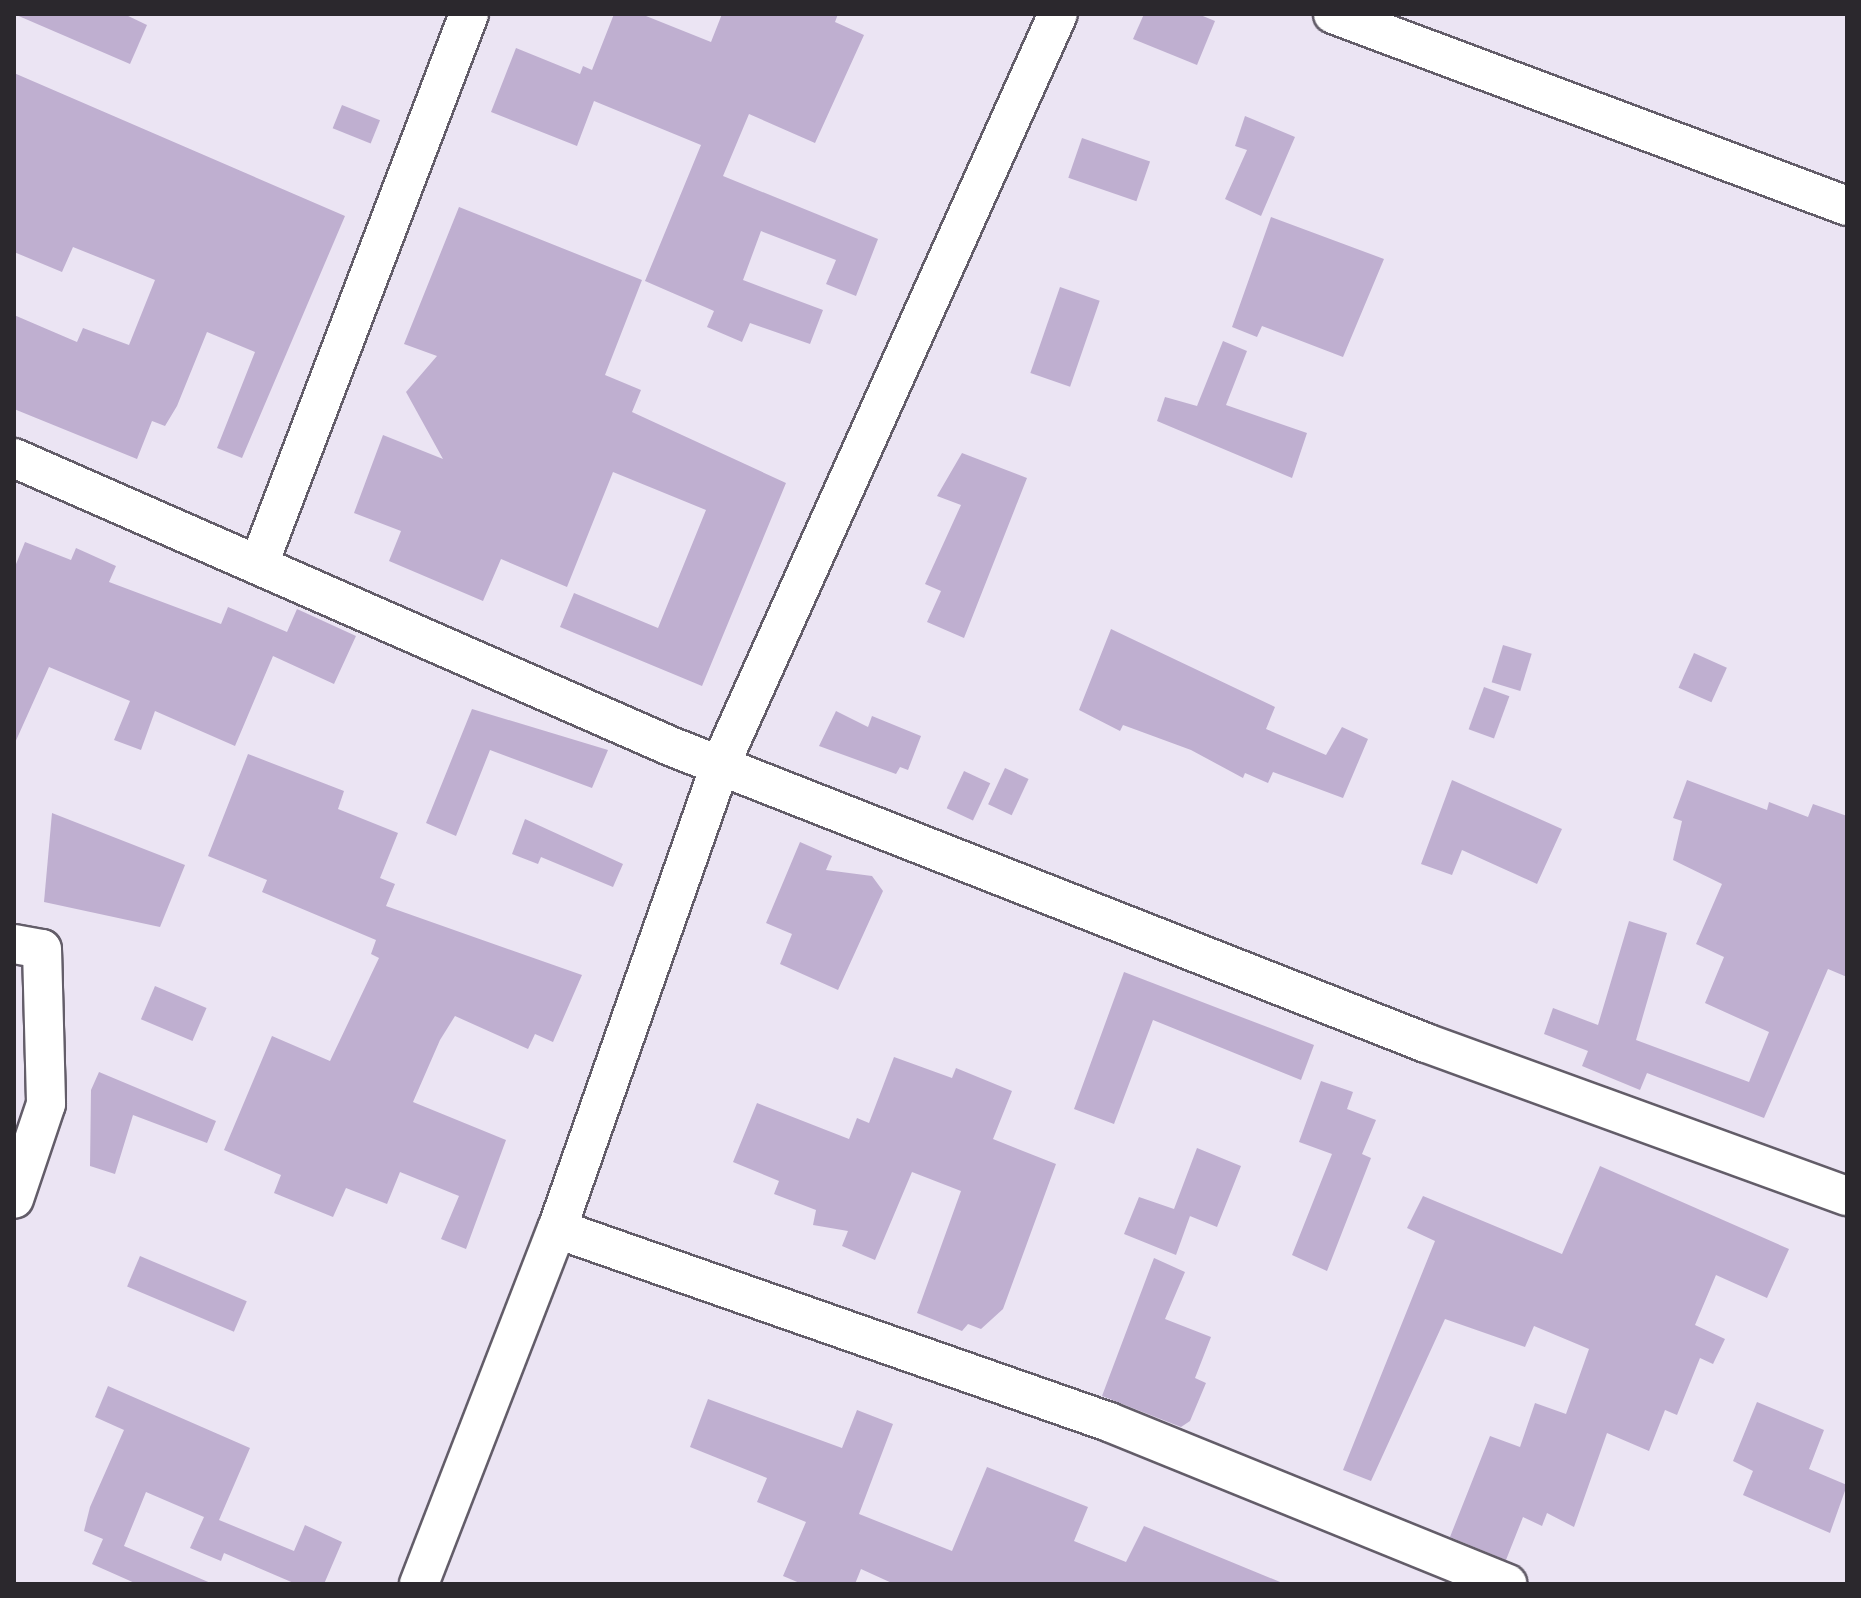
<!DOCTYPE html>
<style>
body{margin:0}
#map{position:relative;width:1861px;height:1598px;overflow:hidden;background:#ebe4f3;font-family:"Alegreya Sans",sans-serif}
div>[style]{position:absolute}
.building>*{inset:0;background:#bfafd0;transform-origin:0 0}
.roads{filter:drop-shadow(2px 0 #635d69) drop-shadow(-2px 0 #635d69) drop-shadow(0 2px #635d69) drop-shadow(0 -2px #635d69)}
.minor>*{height:38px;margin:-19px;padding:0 19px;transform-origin:19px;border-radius:19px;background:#fff}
span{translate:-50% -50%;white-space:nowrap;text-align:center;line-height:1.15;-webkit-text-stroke:8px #fff;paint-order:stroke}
.frame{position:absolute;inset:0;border:16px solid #2b282d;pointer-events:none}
</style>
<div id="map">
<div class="building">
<div style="clip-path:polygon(14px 14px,124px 14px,147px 25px,130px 64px)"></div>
<div style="clip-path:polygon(614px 14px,641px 14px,711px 42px,722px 14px,838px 14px,835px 22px,864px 35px,815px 143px,749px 114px,723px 176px,878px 239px,856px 296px,826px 284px,836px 260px,761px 231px,743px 280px,823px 310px,810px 344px,750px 323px,742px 342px,707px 327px,714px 311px,645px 281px,701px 145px,594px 101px,577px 146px,491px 112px,516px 48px,580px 74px,583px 66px,592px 70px)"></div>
<div style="clip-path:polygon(1144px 14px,1198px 14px,1215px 21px,1197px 65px,1133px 39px)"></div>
<div style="clip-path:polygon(14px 73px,345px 216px,242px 458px,217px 448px,255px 352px,207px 332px,177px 406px,165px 426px,152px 421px,137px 459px,14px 409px,14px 315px,77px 342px,83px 328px,129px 345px,155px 280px,73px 247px,62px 272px,14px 252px)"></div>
<div style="left:342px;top:105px;width:41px;height:25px;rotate:22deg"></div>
<div style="clip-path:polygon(1245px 116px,1295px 137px,1261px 216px,1225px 199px,1247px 150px,1235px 146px)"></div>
<div style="left:1082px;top:138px;width:72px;height:42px;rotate:19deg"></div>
<div style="clip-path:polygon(459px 207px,642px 280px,605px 375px,641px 390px,632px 412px,786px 483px,702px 686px,560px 627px,574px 593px,658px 628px,706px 510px,613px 472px,567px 587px,501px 559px,483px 601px,389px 561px,401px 531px,354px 513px,383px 435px,443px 459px,406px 392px,437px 356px,404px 344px)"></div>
<div style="clip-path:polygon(1271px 217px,1384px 259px,1343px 357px,1262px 326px,1257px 337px,1232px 327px)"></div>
<div style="left:1060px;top:287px;width:42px;height:91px;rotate:19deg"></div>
<div style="clip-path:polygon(1223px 341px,1247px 351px,1226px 405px,1307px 433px,1292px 478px,1157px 421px,1165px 397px,1197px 406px)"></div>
<div style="clip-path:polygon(962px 453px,1027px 478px,964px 638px,927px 622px,941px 591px,925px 584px,961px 505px,937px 496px)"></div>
<div style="clip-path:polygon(25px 542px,71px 560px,76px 548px,116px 566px,109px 582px,221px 624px,228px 607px,287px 632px,297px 609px,356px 636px,334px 684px,273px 656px,235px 746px,155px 711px,141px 750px,114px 740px,130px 701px,49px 667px,14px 745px,14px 569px)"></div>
<div style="clip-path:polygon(1111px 629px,1275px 707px,1266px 729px,1326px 755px,1342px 727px,1368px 739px,1343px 798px,1273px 772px,1268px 783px,1245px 773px,1243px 778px,1191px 750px,1123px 725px,1120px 731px,1079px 710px)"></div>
<div style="left:1503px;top:645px;width:30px;height:39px;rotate:17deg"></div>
<div style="left:1694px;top:653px;width:36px;height:38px;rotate:24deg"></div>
<div style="left:1484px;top:687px;width:27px;height:45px;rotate:20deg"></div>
<div style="clip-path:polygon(472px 709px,608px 750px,592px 788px,490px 750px,456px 836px,426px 823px)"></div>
<div style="clip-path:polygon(836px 711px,868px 727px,872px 716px,921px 736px,908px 770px,900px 767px,896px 774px,819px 746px)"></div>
<div style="clip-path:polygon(248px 754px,344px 791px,338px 809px,398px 833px,380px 878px,395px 884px,386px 906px,582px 975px,553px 1042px,535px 1034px,528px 1049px,455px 1016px,440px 1040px,413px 1102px,506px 1140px,466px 1249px,441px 1239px,459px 1196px,400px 1172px,387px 1204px,346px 1188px,333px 1217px,274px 1193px,281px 1175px,224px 1150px,272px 1036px,330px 1061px,379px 958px,371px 954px,376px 940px,262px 892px,267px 880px,208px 856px)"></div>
<div style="left:1005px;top:768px;width:26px;height:40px;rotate:25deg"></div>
<div style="left:964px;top:771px;width:29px;height:41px;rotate:25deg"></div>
<div style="clip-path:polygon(1452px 780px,1562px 829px,1537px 884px,1462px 850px,1452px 875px,1421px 864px)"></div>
<div style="clip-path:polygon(1687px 780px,1767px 810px,1769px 802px,1808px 817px,1813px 804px,1847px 816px,1847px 977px,1828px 969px,1764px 1118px,1647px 1073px,1640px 1090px,1582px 1066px,1588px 1051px,1544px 1034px,1553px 1008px,1598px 1025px,1629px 921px,1667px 933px,1636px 1040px,1749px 1082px,1769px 1032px,1705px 1003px,1724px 957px,1696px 944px,1722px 884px,1673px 860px,1682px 821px,1673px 818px)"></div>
<div style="clip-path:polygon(52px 813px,185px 865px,160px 927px,44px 902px)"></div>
<div style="clip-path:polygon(525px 819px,623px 864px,613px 887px,541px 857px,538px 864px,512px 854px)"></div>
<div style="clip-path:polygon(800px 842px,832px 856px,826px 870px,872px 876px,883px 891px,838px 990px,780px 964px,792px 934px,766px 923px)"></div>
<div style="clip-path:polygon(1124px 972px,1314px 1045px,1301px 1080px,1153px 1020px,1114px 1124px,1074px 1109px)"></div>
<div style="left:155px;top:986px;width:56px;height:36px;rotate:23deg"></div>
<div style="clip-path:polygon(894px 1057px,952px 1078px,956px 1068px,1012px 1091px,993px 1139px,1056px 1164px,1003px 1309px,981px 1329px,968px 1324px,962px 1331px,917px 1313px,961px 1191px,912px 1172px,875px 1260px,842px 1246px,848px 1231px,813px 1225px,816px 1210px,774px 1194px,779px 1181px,733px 1162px,757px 1103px,849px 1139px,857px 1118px,869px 1123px)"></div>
<div style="clip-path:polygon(99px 1072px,216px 1121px,207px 1143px,133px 1115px,115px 1174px,90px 1166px,91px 1090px)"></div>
<div style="clip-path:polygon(1321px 1081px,1353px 1092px,1347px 1109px,1376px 1120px,1362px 1154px,1371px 1158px,1327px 1271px,1292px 1255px,1332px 1154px,1299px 1142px)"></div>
<div style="clip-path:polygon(1197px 1148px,1241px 1166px,1217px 1227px,1185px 1214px,1190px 1216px,1176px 1255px,1124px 1234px,1139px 1197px,1174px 1209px)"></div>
<div style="clip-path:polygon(1600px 1166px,1789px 1249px,1767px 1298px,1716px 1275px,1695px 1325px,1725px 1339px,1713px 1364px,1700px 1358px,1677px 1415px,1665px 1410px,1649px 1451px,1607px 1433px,1574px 1527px,1547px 1513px,1542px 1526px,1523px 1517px,1506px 1560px,1450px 1537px,1490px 1436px,1520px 1447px,1535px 1403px,1566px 1414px,1589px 1349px,1534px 1326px,1525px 1347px,1445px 1319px,1371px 1481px,1343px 1470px,1435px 1241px,1407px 1228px,1423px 1196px,1562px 1254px)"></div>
<div style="left:140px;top:1256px;width:116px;height:33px;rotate:23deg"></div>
<div style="clip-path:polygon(1154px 1258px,1185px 1272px,1165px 1319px,1211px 1337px,1195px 1378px,1206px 1383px,1190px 1421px,1181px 1427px,1102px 1396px)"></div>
<div style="clip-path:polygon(108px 1386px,250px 1448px,219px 1520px,294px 1551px,305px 1525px,342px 1542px,324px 1584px,296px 1584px,224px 1553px,221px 1561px,190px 1548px,204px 1517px,146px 1492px,124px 1546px,213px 1584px,137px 1584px,92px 1564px,103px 1539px,84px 1531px,90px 1507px,124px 1430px,95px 1417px)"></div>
<div style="clip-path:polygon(708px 1399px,842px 1448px,857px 1410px,893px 1424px,859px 1514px,952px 1551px,987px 1467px,1088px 1507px,1074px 1541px,1126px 1562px,1144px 1526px,1285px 1584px,894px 1584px,861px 1569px,855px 1584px,802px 1584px,783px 1576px,806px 1522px,757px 1502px,767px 1478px,690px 1447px)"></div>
<div style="clip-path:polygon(1757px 1402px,1824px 1430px,1809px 1469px,1847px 1485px,1830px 1533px,1743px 1495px,1753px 1471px,1733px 1461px)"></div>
</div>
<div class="roads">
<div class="minor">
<div style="left:1333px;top:14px;width:549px;rotate:20.48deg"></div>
<div style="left:14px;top:458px;width:716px;rotate:23.7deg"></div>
<div style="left:670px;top:746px;width:812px;rotate:21.45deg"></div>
<div style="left:1426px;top:1043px;width:448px;rotate:20deg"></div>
<div style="left:260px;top:561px;width:586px;rotate:-69.09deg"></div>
<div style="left:14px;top:944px;width:28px;rotate:10deg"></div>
<div style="left:42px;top:949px;width:155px;rotate:88.5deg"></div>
<div style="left:46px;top:1104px;width:100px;rotate:108.6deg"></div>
<div style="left:557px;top:1229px;width:585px;rotate:19.27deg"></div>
<div style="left:1109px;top:1422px;width:430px;rotate:22.1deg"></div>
<div style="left:419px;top:1584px;width:381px;rotate:-68.8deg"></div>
<div style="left:557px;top:1229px;width:494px;rotate:-70.6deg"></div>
<div style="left:721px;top:763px;width:821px;rotate:-65.78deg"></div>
</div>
</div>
<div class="frame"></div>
</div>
